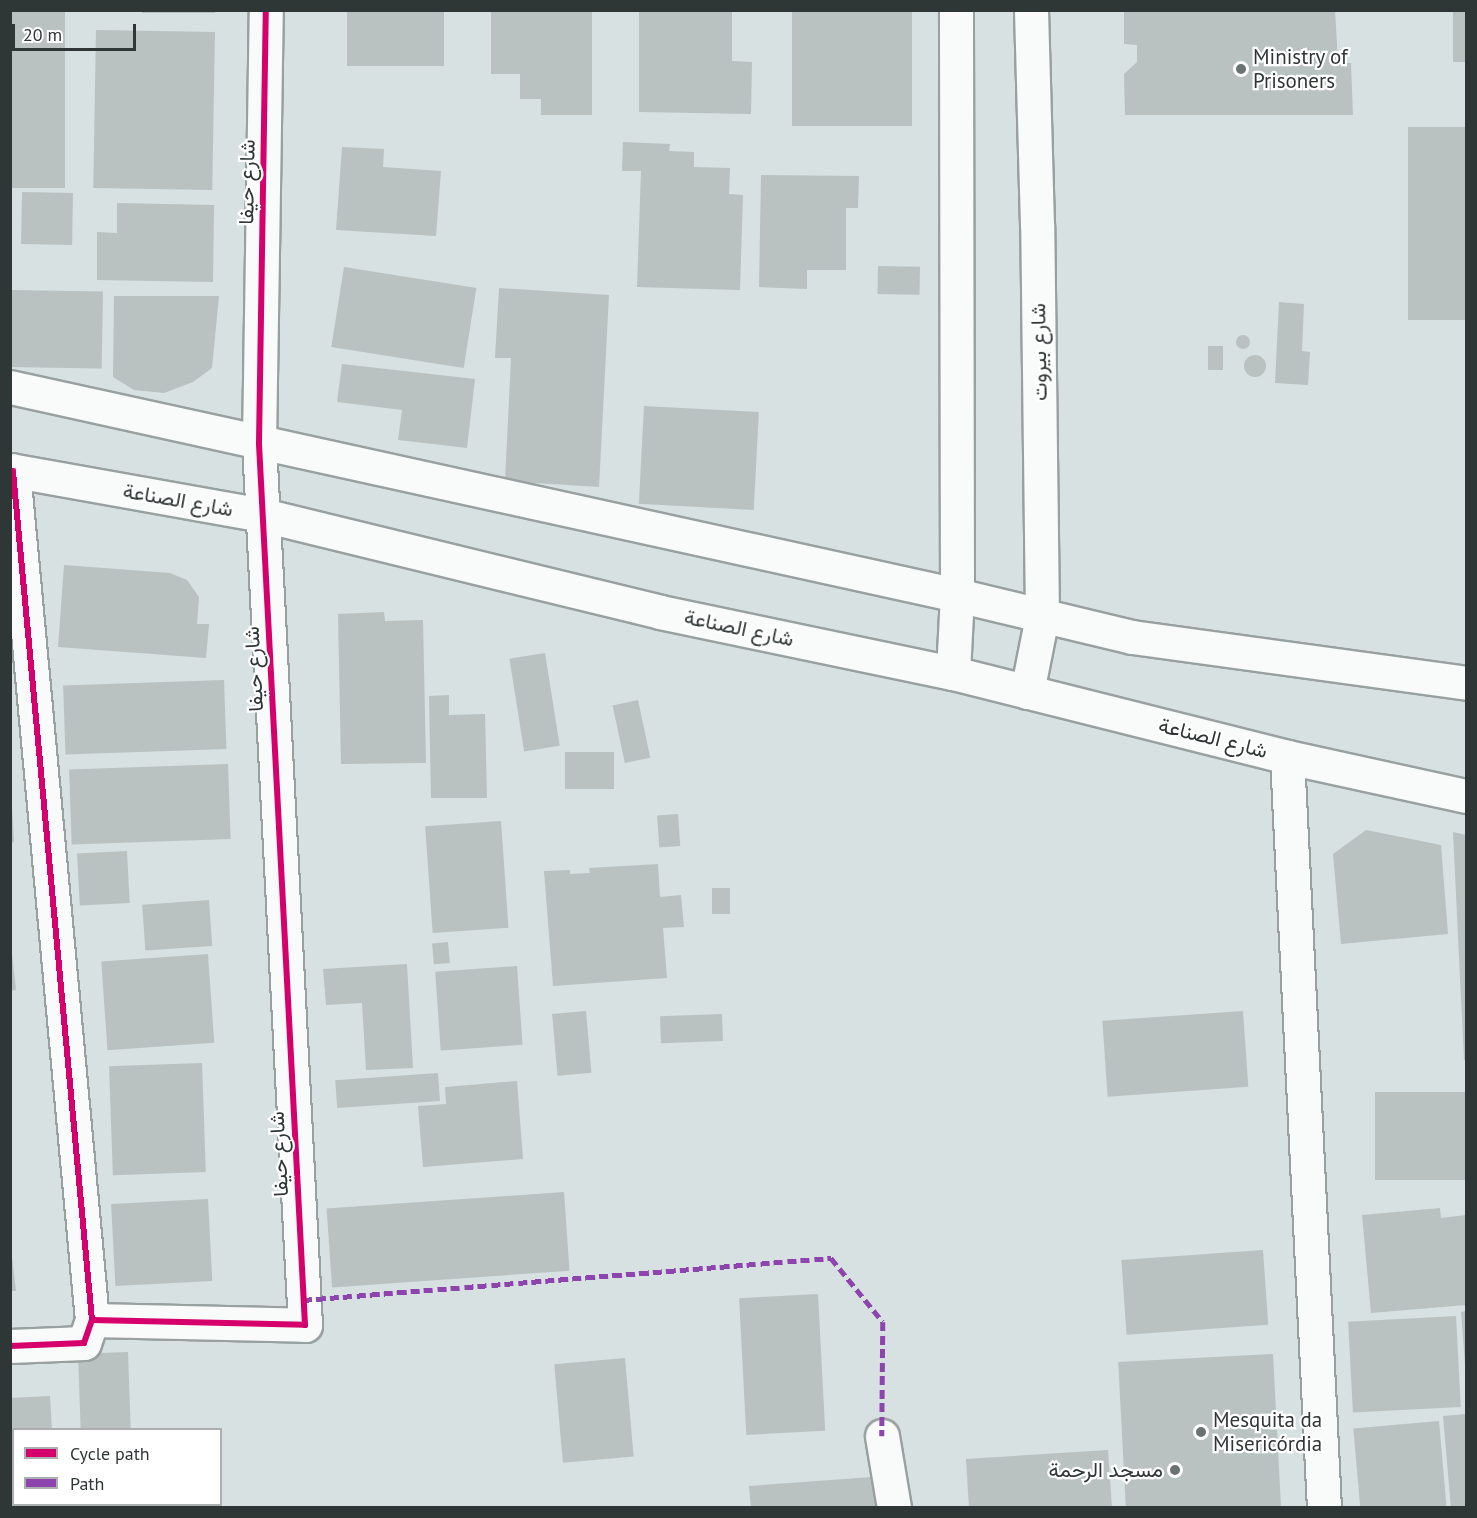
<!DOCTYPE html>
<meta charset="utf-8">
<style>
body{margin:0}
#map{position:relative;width:1477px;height:1518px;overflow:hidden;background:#d7e1e1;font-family:"PT Sans",Vazirmatn,sans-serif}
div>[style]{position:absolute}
.building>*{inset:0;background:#b9c1c1;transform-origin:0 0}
.round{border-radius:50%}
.roads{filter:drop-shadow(2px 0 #98a0a0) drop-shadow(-2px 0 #98a0a0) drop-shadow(0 2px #98a0a0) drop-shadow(0 -2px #98a0a0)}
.street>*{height:33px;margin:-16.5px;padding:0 16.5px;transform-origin:16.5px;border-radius:16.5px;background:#f9fafa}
.secondary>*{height:33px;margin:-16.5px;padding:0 16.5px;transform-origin:16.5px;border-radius:16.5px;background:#f9fafa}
.quiet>*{height:4.5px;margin-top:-2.25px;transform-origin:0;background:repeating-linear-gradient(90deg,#8e44ad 0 9px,transparent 0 13.5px)}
.cycleway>*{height:6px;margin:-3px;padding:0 3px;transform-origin:3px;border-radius:3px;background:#d6006c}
.dots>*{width:16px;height:16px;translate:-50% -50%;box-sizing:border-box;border:3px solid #fff;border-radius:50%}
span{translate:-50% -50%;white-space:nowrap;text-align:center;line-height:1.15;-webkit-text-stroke:4.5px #fff;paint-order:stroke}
.poi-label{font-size:21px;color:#2f3636}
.left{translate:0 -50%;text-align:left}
.right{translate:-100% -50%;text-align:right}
.street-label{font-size:21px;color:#2f3636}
.frame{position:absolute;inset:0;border:12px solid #2f3636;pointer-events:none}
.legend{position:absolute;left:12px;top:1428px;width:210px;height:78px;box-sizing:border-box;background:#fff;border:2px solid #acafaf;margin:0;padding:8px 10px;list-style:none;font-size:18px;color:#2f3636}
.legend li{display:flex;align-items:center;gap:12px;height:30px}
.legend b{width:30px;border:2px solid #acafaf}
.scale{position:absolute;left:12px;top:24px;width:124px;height:27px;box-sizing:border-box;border:3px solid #2f3636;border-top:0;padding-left:8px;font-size:18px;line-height:21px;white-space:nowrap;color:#2f3636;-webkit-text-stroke:4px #fff;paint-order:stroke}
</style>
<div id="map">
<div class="building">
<div style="left:10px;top:10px;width:55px;height:178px"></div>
<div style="left:142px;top:10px;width:73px;height:3px"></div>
<div style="left:347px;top:10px;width:97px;height:56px"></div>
<div style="clip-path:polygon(491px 10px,592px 12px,592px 115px,541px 115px,541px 99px,520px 99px,520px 74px,491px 74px)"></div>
<div style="clip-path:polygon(639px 10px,732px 10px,732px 61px,752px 62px,751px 114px,639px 112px)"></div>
<div style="left:792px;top:10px;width:120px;height:116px"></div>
<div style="clip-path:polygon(1124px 10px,1335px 10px,1338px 62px,1351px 63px,1353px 115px,1125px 115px,1124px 74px,1137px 62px,1137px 45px,1124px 44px)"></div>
<div style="left:1453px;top:10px;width:13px;height:52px"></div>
<div style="left:96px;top:30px;width:119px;height:158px;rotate:1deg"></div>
<div style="left:1408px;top:127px;width:58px;height:193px"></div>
<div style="clip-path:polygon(623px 142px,670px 144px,669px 151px,694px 152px,694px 167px,730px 168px,729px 194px,743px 195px,740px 290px,637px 287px,641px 171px,622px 171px)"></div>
<div style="clip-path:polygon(342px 147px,384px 149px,383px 167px,441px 171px,436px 236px,336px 230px)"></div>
<div style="clip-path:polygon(761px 175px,859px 176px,858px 208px,846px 208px,846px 270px,807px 270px,807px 289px,759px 287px)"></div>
<div style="left:22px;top:192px;width:51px;height:52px;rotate:1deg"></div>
<div style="clip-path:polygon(117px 203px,214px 205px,213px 282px,97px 280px,97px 232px,117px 233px)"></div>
<div style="left:878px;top:266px;width:42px;height:28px;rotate:1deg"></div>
<div style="left:344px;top:267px;width:134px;height:81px;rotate:9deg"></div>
<div style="clip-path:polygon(499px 288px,609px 295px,599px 487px,505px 481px,511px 358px,495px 358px)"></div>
<div style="left:10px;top:290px;width:93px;height:77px;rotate:1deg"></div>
<div style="clip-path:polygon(114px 296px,219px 296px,212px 368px,193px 382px,164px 393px,134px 390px,113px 377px)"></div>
<div style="clip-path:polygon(1279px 302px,1304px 304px,1302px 351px,1310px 352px,1308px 385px,1275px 383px)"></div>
<div class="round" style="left:1236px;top:335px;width:14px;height:14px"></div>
<div style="left:1208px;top:346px;width:15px;height:24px"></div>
<div class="round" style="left:1244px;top:355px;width:22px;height:22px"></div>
<div style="clip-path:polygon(342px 364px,475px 379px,467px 448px,398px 440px,402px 410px,337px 402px)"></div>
<div style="left:644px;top:406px;width:115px;height:98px;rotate:3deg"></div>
<div style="clip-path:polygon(64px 565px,170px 573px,187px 580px,199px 597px,197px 624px,209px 624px,206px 658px,58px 647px)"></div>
<div style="clip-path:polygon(384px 612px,385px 621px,423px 620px,426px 763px,341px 764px,338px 614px)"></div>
<div style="left:545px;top:653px;width:94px;height:36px;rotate:81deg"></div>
<div style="left:224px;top:680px;width:69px;height:161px;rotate:88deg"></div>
<div style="clip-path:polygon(449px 695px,449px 715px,485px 714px,487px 798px,431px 798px,429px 696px)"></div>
<div style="left:638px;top:700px;width:59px;height:26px;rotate:78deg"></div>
<div style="left:565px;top:752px;width:49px;height:37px"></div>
<div style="left:228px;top:764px;width:75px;height:159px;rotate:88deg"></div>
<div style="clip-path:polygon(10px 807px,12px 807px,14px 842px,10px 843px)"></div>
<div style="left:678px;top:814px;width:32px;height:21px;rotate:86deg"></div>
<div style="left:501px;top:821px;width:107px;height:76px;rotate:86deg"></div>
<div style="clip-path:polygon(1366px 830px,1441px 845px,1448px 934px,1341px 944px,1333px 854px)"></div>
<div style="clip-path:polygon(1453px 832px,1466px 835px,1466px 1060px,1464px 1060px)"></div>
<div style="left:127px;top:851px;width:52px;height:50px;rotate:87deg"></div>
<div style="clip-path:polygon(658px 864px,660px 897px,681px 895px,684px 927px,663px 928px,667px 978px,553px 986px,544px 871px,570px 870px,570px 874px,590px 873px,589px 868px)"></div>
<div style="left:712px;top:888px;width:18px;height:26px"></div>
<div style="left:209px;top:900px;width:46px;height:67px;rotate:86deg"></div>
<div style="clip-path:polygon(10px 937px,16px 990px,10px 991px)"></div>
<div style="left:448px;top:942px;width:21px;height:16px;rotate:85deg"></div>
<div style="left:208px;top:954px;width:89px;height:107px;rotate:86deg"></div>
<div style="clip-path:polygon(407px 964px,413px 1068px,366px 1070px,362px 1003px,326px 1005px,323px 969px)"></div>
<div style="left:517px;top:966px;width:79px;height:82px;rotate:86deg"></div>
<div style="left:586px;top:1011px;width:62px;height:34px;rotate:85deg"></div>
<div style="left:1243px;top:1011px;width:76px;height:141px;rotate:86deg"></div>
<div style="left:722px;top:1014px;width:27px;height:62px;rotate:88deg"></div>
<div style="left:202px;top:1063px;width:109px;height:93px;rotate:88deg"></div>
<div style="left:438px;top:1073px;width:28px;height:103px;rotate:86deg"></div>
<div style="clip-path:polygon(517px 1081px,523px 1159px,423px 1167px,418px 1106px,446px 1104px,445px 1087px)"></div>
<div style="left:1466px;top:1092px;width:88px;height:91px;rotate:90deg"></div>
<div style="left:564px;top:1192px;width:79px;height:238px;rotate:86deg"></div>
<div style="left:208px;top:1199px;width:82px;height:97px;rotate:87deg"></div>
<div style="clip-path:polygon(1440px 1208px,1441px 1218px,1466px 1215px,1466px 1305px,1371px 1313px,1362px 1215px)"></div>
<div style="clip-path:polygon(10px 1240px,16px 1291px,10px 1291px)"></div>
<div style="left:1263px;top:1250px;width:75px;height:142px;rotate:86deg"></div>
<div style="left:818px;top:1294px;width:137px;height:79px;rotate:87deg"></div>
<div style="clip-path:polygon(1466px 1311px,1466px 1365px,1465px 1365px,1461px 1312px)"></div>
<div style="left:1456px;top:1316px;width:91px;height:108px;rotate:87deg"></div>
<div style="left:128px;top:1352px;width:78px;height:50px;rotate:88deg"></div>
<div style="left:1273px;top:1354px;width:154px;height:155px;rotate:87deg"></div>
<div style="left:625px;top:1358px;width:99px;height:71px;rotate:85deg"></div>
<div style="clip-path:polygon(50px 1396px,52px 1430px,14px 1430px,14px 1504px,57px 1504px,58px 1508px,10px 1508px,10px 1398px)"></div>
<div style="clip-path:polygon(1466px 1414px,1466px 1507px,1451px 1508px,1443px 1416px)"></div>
<div style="left:1439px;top:1421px;width:85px;height:86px;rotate:85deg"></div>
<div style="clip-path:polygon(1108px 1450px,1112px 1508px,969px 1508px,966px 1459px)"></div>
<div style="clip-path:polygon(886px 1476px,888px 1508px,751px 1508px,749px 1486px)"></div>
<div style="left:85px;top:1504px;width:53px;height:4px"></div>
</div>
<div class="roads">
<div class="street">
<div style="left:1287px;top:757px;width:752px;rotate:87.18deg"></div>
<div style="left:92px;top:1320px;width:213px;rotate:1.3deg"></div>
<div style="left:305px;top:1325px;width:883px;rotate:-92.99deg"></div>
<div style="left:259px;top:443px;width:433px;rotate:-89.1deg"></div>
<div style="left:10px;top:1346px;width:74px;rotate:-2.3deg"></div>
<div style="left:84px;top:1343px;width:24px;rotate:-71deg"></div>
<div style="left:92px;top:1320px;width:853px;rotate:-95.32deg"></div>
<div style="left:882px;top:1436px;width:73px;rotate:80.5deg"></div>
</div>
<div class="secondary">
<div style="left:10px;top:387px;width:970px;rotate:12.39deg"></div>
<div style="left:957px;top:595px;width:180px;rotate:13.5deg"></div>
<div style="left:1132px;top:637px;width:337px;rotate:7.8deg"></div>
<div style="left:10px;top:470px;width:257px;rotate:10.1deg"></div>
<div style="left:263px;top:515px;width:409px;rotate:13.7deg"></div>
<div style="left:660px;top:612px;width:299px;rotate:11.8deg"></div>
<div style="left:953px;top:673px;width:344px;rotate:14.1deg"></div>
<div style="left:1287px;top:757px;width:183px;rotate:12.3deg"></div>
<div style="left:953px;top:673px;width:78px;rotate:-87.1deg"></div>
<div style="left:957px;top:595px;width:585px;rotate:-90.1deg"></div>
<div style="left:1027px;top:692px;width:77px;rotate:-78.8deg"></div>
<div style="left:1042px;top:616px;width:391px;rotate:-90.7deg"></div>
<div style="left:1037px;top:225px;width:215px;rotate:-91.6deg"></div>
</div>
</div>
<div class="quiet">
<div style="left:303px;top:1300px;width:530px;rotate:-4.55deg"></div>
<div style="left:831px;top:1258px;width:82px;rotate:50.9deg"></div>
<div style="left:883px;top:1322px;width:114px;rotate:90.5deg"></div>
</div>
<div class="cycleway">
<div style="left:92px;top:1320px;width:213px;rotate:1.3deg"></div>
<div style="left:305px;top:1325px;width:883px;rotate:-92.99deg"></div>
<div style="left:259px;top:443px;width:433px;rotate:-89.1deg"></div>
<div style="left:10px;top:1346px;width:74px;rotate:-2.3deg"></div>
<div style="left:84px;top:1343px;width:24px;rotate:-71deg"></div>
<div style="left:92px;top:1320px;width:853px;rotate:-95.32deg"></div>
</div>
<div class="dots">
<div style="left:1241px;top:69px;background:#6a7272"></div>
<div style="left:1201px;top:1432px;background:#6a7272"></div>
<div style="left:1175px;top:1470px;background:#6a7272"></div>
</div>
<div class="poi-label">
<span class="left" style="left:1253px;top:69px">Ministry of<br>Prisoners</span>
<span class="left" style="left:1213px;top:1432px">Mesquita da<br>Misericórdia</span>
<span class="right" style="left:1163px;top:1470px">مسجد الرحمة</span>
</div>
<div class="street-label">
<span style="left:247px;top:182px;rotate:-89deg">شارع حيفا</span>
<span style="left:1039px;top:352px;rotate:-91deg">شارع بيروت</span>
<span style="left:178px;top:500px;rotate:10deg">شارع الصناعة</span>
<span style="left:739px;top:628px;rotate:12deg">شارع الصناعة</span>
<span style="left:254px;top:669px;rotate:-93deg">شارع حيفا</span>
<span style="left:1213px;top:738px;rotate:14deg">شارع الصناعة</span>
<span style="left:279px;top:1154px;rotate:-93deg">شارع حيفا</span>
</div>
<div class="frame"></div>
<ul class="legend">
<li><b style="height:8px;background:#d6006c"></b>Cycle path</li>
<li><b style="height:8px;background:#8e44ad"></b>Path</li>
</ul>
<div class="scale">20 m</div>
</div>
